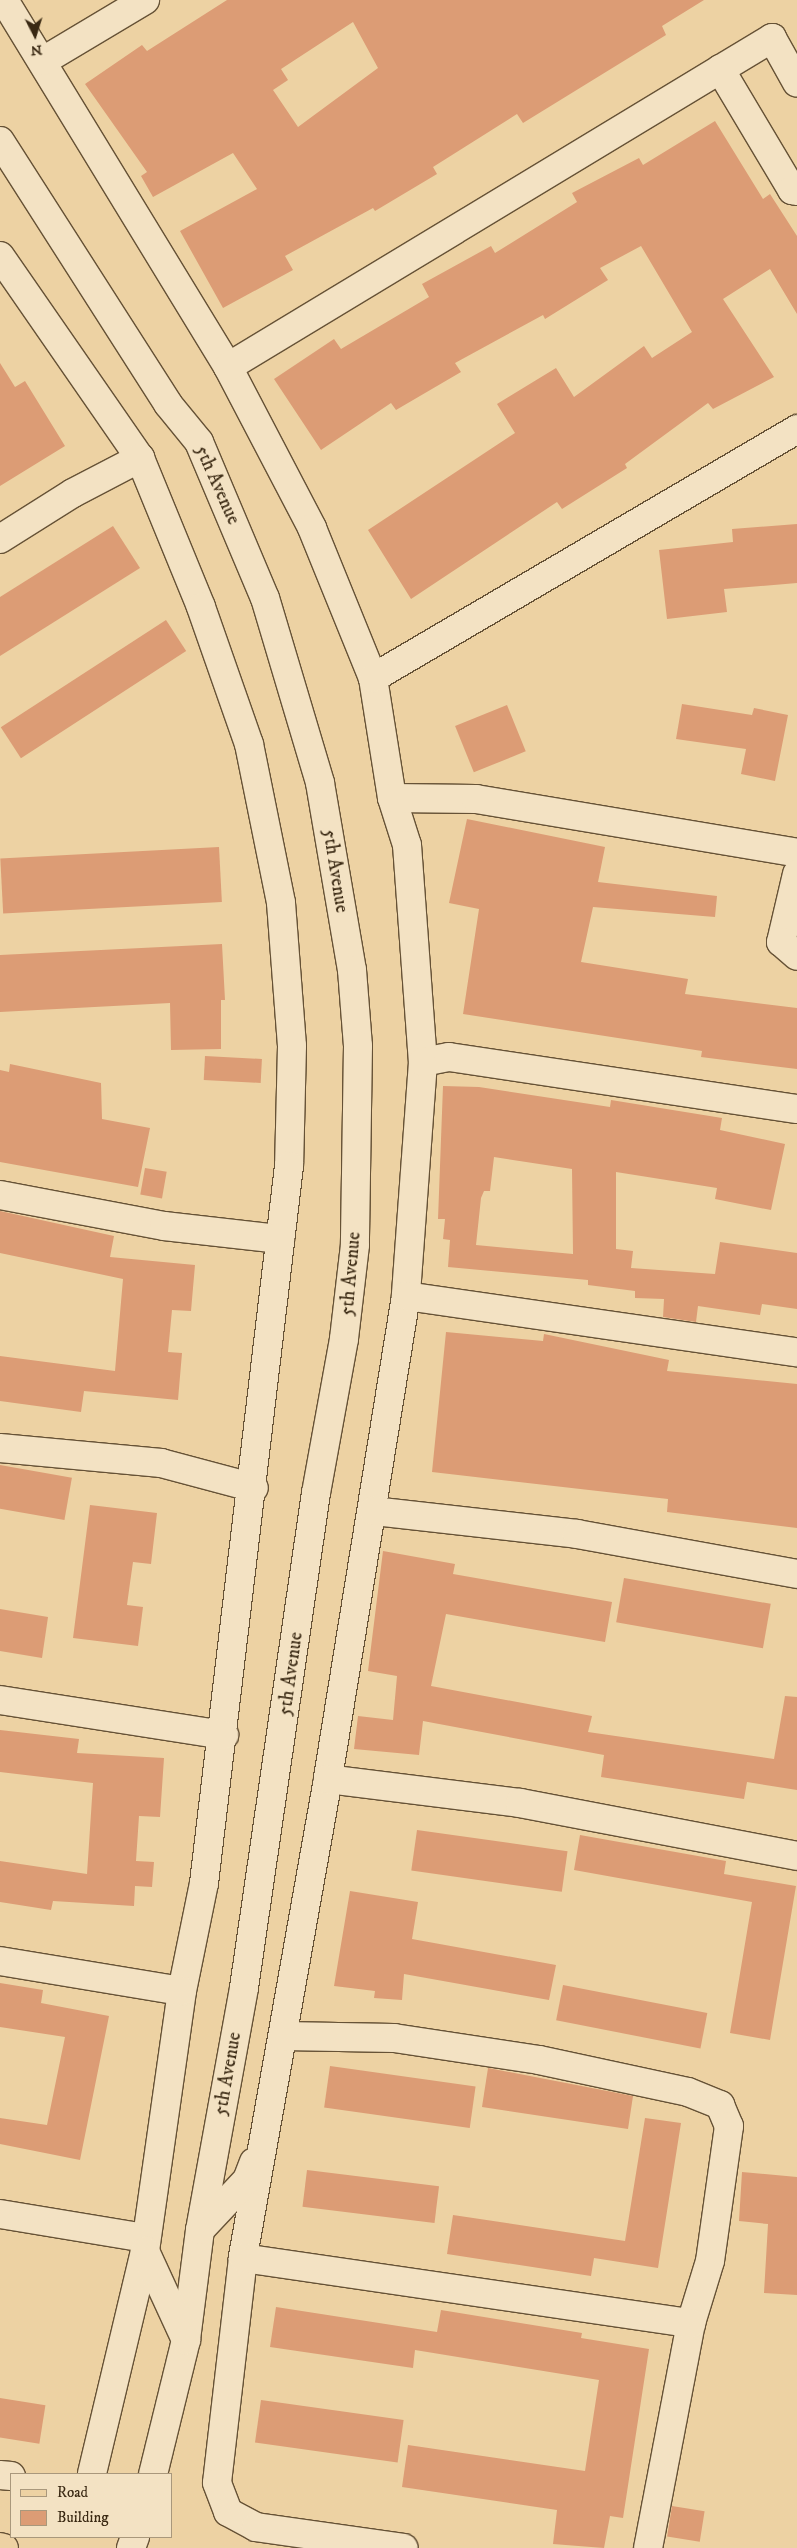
<!DOCTYPE html>
<style>
body{margin:0}
#map{position:relative;width:797px;height:2548px;overflow:hidden;background:#edd2a3;font-family:"IM FELL DW Pica",serif}
div>[style]{position:absolute}
.building>*{inset:0;background:#dc9c75;transform-origin:0 0}
.roads{filter:drop-shadow(1px 0 #665236) drop-shadow(-1px 0 #665236) drop-shadow(0 1px #665236) drop-shadow(0 -1px #665236)}
.minor>*{height:28px;margin:-14px;padding:0 14px;transform-origin:14px;border-radius:14px;background:#f3e2c3}
.major>*{height:28px;margin:-14px;padding:0 14px;transform-origin:14px;border-radius:14px;background:#edd2a3}
span{translate:-50% -50%;white-space:nowrap;text-align:center;line-height:1.15;-webkit-text-stroke:4px #f3e2c3;paint-order:stroke}
.street-label{font-size:19px;color:#392812}
.legend{position:absolute;left:10px;top:2473px;width:162px;height:65px;box-sizing:border-box;background:#f3e2c3;border:1px solid #a9987c;margin:0;padding:6px 9px;list-style:none;font-size:15px;color:#392812}
.legend li{display:flex;align-items:center;gap:10px;height:25px}
.legend b{width:25px;border:1px solid #a9987c}
.north{position:absolute;left:10px;top:10px;width:50px;height:50px;-webkit-text-stroke:4px #f3e2c3;paint-order:stroke;rotate:175deg;font-size:14px;font-weight:700;line-height:20px;text-align:center;color:#392812}
.north::after{content:'';display:block;margin:auto;width:18px;height:22px;background:#392812;clip-path:polygon(50% 0,100% 100%,50% 72%,0 100%)}
</style>
<div id="map">
<div class="building">
<div style="clip-path:polygon(evenodd,227px 0,704px 0,662px 26px,666px 35px,523px 123px,517px 114px,433px 167px,437px 174px,375px 211px,373px 208px,285px 256px,293px 270px,223px 308px,180px 231px,257px 189px,233px 153px,153px 197px,141px 176px,147px 172px,85px 84px,142px 45px,147px 51px,227px 0,353px 22px,378px 68px,298px 127px,273px 90px,288px 80px,281px 69px,353px 22px)"></div>
<div style="clip-path:polygon(715px 121px,763px 199px,770px 194px,797px 236px,797px 314px,770px 269px,723px 299px,774px 377px,713px 409px,708px 403px,625px 464px,627px 468px,562px 509px,557px 502px,411px 599px,368px 530px,515px 433px,497px 404px,556px 368px,574px 397px,644px 346px,652px 358px,692px 332px,641px 246px,600px 268px,608px 280px,545px 319px,543px 315px,455px 363px,461px 372px,396px 410px,391px 403px,321px 450px,274px 379px,334px 339px,341px 349px,429px 297px,422px 284px,491px 246px,495px 253px,577px 202px,572px 193px,639px 158px,643px 165px)"></div>
<div style="clip-path:polygon(0 363px,15px 387px,25px 381px,65px 446px,0 486px)"></div>
<div style="clip-path:polygon(797px 524px,797px 583px,724px 589px,727px 612px,667px 619px,659px 550px,733px 542px,732px 529px)"></div>
<div style="clip-path:polygon(113px 526px,140px 568px,0 656px,0 597px)"></div>
<div style="left:166px;top:620px;width:37px;height:197px;rotate:57deg"></div>
<div style="clip-path:polygon(682px 704px,752px 715px,754px 708px,788px 715px,775px 781px,741px 774px,746px 749px,676px 739px)"></div>
<div style="left:507px;top:705px;width:50px;height:56px;rotate:68deg"></div>
<div style="clip-path:polygon(467px 819px,605px 847px,598px 882px,717px 896px,715px 917px,593px 907px,581px 962px,688px 979px,685px 994px,797px 1008px,797px 1069px,701px 1057px,702px 1051px,463px 1014px,479px 909px,449px 903px)"></div>
<div style="left:219px;top:847px;width:55px;height:219px;rotate:87deg"></div>
<div style="clip-path:polygon(222px 944px,225px 1000px,221px 1000px,221px 1049px,171px 1050px,170px 1003px,0 1012px,0 955px)"></div>
<div style="left:205px;top:1056px;width:57px;height:24px;rotate:3deg"></div>
<div style="clip-path:polygon(10px 1064px,101px 1083px,102px 1119px,150px 1128px,138px 1187px,0 1162px,0 1070px,9px 1072px)"></div>
<div style="clip-path:polygon(evenodd,443px 1086px,479px 1087px,610px 1107px,611px 1100px,722px 1118px,720px 1130px,785px 1144px,771px 1210px,715px 1199px,717px 1188px,616px 1172px,616px 1249px,633px 1251px,631px 1268px,715px 1274px,720px 1242px,797px 1253px,797px 1309px,762px 1304px,760px 1315px,698px 1306px,696px 1322px,663px 1317px,664px 1299px,635px 1298px,635px 1291px,588px 1285px,588px 1280px,448px 1267px,450px 1240px,443px 1239px,445px 1219px,438px 1219px,443px 1086px,494px 1157px,572px 1169px,573px 1254px,476px 1245px,481px 1198px,484px 1191px,490px 1191px,494px 1157px)"></div>
<div style="left:145px;top:1168px;width:22px;height:27px;rotate:10deg"></div>
<div style="clip-path:polygon(0 1211px,114px 1236px,110px 1257px,195px 1265px,191px 1311px,172px 1310px,168px 1352px,182px 1353px,178px 1400px,84px 1391px,81px 1412px,0 1401px,0 1356px,115px 1371px,123px 1279px,0 1253px)"></div>
<div style="clip-path:polygon(446px 1332px,543px 1341px,544px 1334px,669px 1360px,667px 1371px,797px 1384px,797px 1528px,667px 1512px,668px 1499px,432px 1472px)"></div>
<div style="left:0;top:1465px;width:73px;height:43px;rotate:10deg"></div>
<div style="clip-path:polygon(90px 1505px,157px 1513px,151px 1564px,133px 1562px,130px 1583px,127px 1605px,143px 1607px,138px 1646px,73px 1638px)"></div>
<div style="clip-path:polygon(383px 1551px,455px 1564px,453px 1574px,612px 1602px,605px 1642px,446px 1614px,431px 1686px,592px 1716px,588px 1732px,774px 1759px,785px 1696px,797px 1697px,797px 1790px,747px 1782px,744px 1799px,601px 1777px,604px 1755px,423px 1721px,419px 1755px,354px 1749px,358px 1716px,393px 1720px,397px 1676px,368px 1671px)"></div>
<div style="left:624px;top:1578px;width:149px;height:45px;rotate:10deg"></div>
<div style="clip-path:polygon(0 1609px,48px 1617px,42px 1658px,0 1651px)"></div>
<div style="clip-path:polygon(0 1730px,79px 1739px,77px 1753px,164px 1758px,160px 1817px,139px 1816px,136px 1861px,154px 1862px,152px 1887px,135px 1886px,134px 1906px,53px 1901px,51px 1910px,0 1902px,0 1861px,87px 1874px,93px 1783px,0 1772px)"></div>
<div style="left:417px;top:1830px;width:152px;height:41px;rotate:8deg"></div>
<div style="clip-path:polygon(580px 1835px,726px 1861px,724px 1874px,796px 1886px,770px 2040px,730px 2033px,752px 1902px,574px 1870px)"></div>
<div style="clip-path:polygon(350px 1891px,418px 1902px,412px 1939px,556px 1965px,549px 2000px,404px 1974px,402px 2000px,374px 1998px,375px 1991px,334px 1986px)"></div>
<div style="clip-path:polygon(0 1983px,43px 1990px,41px 2003px,109px 2016px,80px 2160px,0 2144px,0 2118px,47px 2125px,65px 2037px,0 2027px)"></div>
<div style="left:563px;top:1985px;width:147px;height:36px;rotate:11deg"></div>
<div style="left:330px;top:2066px;width:147px;height:42px;rotate:8deg"></div>
<div style="clip-path:polygon(488px 2068px,633px 2096px,628px 2129px,482px 2107px)"></div>
<div style="clip-path:polygon(645px 2118px,681px 2123px,658px 2268px,594px 2258px,591px 2276px,447px 2254px,453px 2215px,625px 2241px)"></div>
<div style="left:307px;top:2170px;width:133px;height:37px;rotate:7deg"></div>
<div style="clip-path:polygon(742px 2172px,797px 2177px,797px 2295px,764px 2293px,768px 2224px,739px 2221px)"></div>
<div style="clip-path:polygon(276px 2307px,437px 2332px,441px 2310px,582px 2333px,581px 2338px,649px 2349px,623px 2518px,610px 2516px,604px 2548px,553px 2544px,557px 2510px,402px 2487px,408px 2445px,585px 2471px,599px 2380px,415px 2350px,413px 2368px,270px 2347px)"></div>
<div style="left:0;top:2398px;width:46px;height:39px;rotate:9deg"></div>
<div style="left:261px;top:2400px;width:144px;height:43px;rotate:8deg"></div>
<div style="left:672px;top:2506px;width:33px;height:31px;rotate:9deg"></div>
</div>
<div class="roads">
<div class="minor">
<div style="left:4px;top:0;width:430px;rotate:58.6deg"></div>
<div style="left:228px;top:367px;width:182px;rotate:62.4deg"></div>
<div style="left:312px;top:528px;width:162px;rotate:67.9deg"></div>
<div style="left:373px;top:678px;width:121px;rotate:81deg"></div>
<div style="left:392px;top:798px;width:49px;rotate:72.3deg"></div>
<div style="left:407px;top:845px;width:218px;rotate:85.8deg"></div>
<div style="left:423px;top:1062px;width:235px;rotate:94.2deg"></div>
<div style="left:406px;top:1296px;width:489px;rotate:99.2deg"></div>
<div style="left:328px;top:1779px;width:486px;rotate:100.1deg"></div>
<div style="left:243px;top:2258px;width:226px;rotate:96.6deg"></div>
<div style="left:217px;top:2483px;width:31px;rotate:69deg"></div>
<div style="left:228px;top:2512px;width:32px;rotate:28deg"></div>
<div style="left:256px;top:2527px;width:149px;rotate:8.1deg"></div>
<div style="left:43px;top:61px;width:119px;rotate:-30.9deg"></div>
<div style="left:720px;top:69px;width:141px;rotate:59.2deg"></div>
<div style="left:792px;top:190px;width:5px;rotate:11deg"></div>
<div style="left:0;top:141px;width:312px;rotate:57.4deg"></div>
<div style="left:168px;top:404px;width:49px;rotate:50.8deg"></div>
<div style="left:199px;top:442px;width:169px;rotate:67.1deg"></div>
<div style="left:265px;top:598px;width:193px;rotate:73.4deg"></div>
<div style="left:320px;top:783px;width:190px;rotate:80.3deg"></div>
<div style="left:352px;top:970px;width:76px;rotate:85.5deg"></div>
<div style="left:358px;top:1046px;width:199px;rotate:90.9deg"></div>
<div style="left:355px;top:1245px;width:95px;rotate:96.7deg"></div>
<div style="left:344px;top:1339px;width:157px;rotate:100.3deg"></div>
<div style="left:316px;top:1493px;width:500px;rotate:98.28deg"></div>
<div style="left:244px;top:1988px;width:246px;rotate:100.3deg"></div>
<div style="left:200px;top:2230px;width:111px;rotate:97.3deg"></div>
<div style="left:186px;top:2340px;width:138px;rotate:103.8deg"></div>
<div style="left:0;top:256px;width:246px;rotate:55.3deg"></div>
<div style="left:140px;top:458px;width:161px;rotate:67.7deg"></div>
<div style="left:201px;top:607px;width:145px;rotate:70.7deg"></div>
<div style="left:249px;top:744px;width:162px;rotate:78.6deg"></div>
<div style="left:281px;top:903px;width:143px;rotate:85.6deg"></div>
<div style="left:292px;top:1046px;width:120px;rotate:91.4deg"></div>
<div style="left:289px;top:1166px;width:722px;rotate:96.76deg"></div>
<div style="left:204px;top:1883px;width:110px;rotate:101.5deg"></div>
<div style="left:182px;top:1991px;width:263px;rotate:98.1deg"></div>
<div style="left:145px;top:2251px;width:229px;rotate:103.4deg"></div>
<div style="left:228px;top:367px;width:636px;rotate:-31.16deg"></div>
<div style="left:772px;top:38px;width:51px;rotate:60.9deg"></div>
<div style="left:0;top:539px;width:86px;rotate:-32.2deg"></div>
<div style="left:73px;top:493px;width:76px;rotate:-27.6deg"></div>
<div style="left:373px;top:678px;width:492px;rotate:-30.4deg"></div>
<div style="left:392px;top:798px;width:84px;rotate:0.7deg"></div>
<div style="left:476px;top:799px;width:326px;rotate:9.5deg"></div>
<div style="left:797px;top:874px;width:70px;rotate:103.2deg"></div>
<div style="left:781px;top:942px;width:21px;rotate:41deg"></div>
<div style="left:423px;top:1062px;width:26px;rotate:-11deg"></div>
<div style="left:449px;top:1057px;width:352px;rotate:8.5deg"></div>
<div style="left:0;top:1195px;width:167px;rotate:10.7deg"></div>
<div style="left:164px;top:1226px;width:117px;rotate:6.4deg"></div>
<div style="left:406px;top:1296px;width:395px;rotate:8.2deg"></div>
<div style="left:0;top:1448px;width:162px;rotate:5.3deg"></div>
<div style="left:161px;top:1463px;width:96px;rotate:15deg"></div>
<div style="left:373px;top:1511px;width:205px;rotate:6.4deg"></div>
<div style="left:577px;top:1534px;width:224px;rotate:10.3deg"></div>
<div style="left:0;top:1700px;width:227px;rotate:8.9deg"></div>
<div style="left:328px;top:1779px;width:193px;rotate:7.1deg"></div>
<div style="left:520px;top:1803px;width:282px;rotate:10.8deg"></div>
<div style="left:0;top:1961px;width:184px;rotate:9.4deg"></div>
<div style="left:283px;top:2036px;width:111px;rotate:1deg"></div>
<div style="left:394px;top:2038px;width:147px;rotate:8.6deg"></div>
<div style="left:539px;top:2060px;width:152px;rotate:12.1deg"></div>
<div style="left:688px;top:2092px;width:35px;rotate:22deg"></div>
<div style="left:720px;top:2105px;width:23px;rotate:67deg"></div>
<div style="left:729px;top:2126px;width:136px;rotate:98deg"></div>
<div style="left:710px;top:2261px;width:65px;rotate:107deg"></div>
<div style="left:691px;top:2323px;width:229px;rotate:100.8deg"></div>
<div style="left:0;top:2214px;width:147px;rotate:9.4deg"></div>
<div style="left:200px;top:2230px;width:69px;rotate:-46.8deg"></div>
<div style="left:247px;top:2180px;width:19px;rotate:-69deg"></div>
<div style="left:145px;top:2251px;width:98px;rotate:65.3deg"></div>
<div style="left:243px;top:2258px;width:453px;rotate:8.3deg"></div>
<div style="left:0;top:2475px;width:11px;rotate:5deg"></div>
<div style="left:131px;top:2548px;width:12px;rotate:-70deg"></div>
</div>
<div class="major">
<div style="left:0;top:2547px;width:4px;rotate:14deg"></div>
</div>
</div>
<div class="street-label">
<span style="left:217px;top:485px;rotate:66deg">5th Avenue</span>
<span style="left:335px;top:871px;rotate:81deg">5th Avenue</span>
<span style="left:351px;top:1274px;rotate:-85deg">5th Avenue</span>
<span style="left:291px;top:1674px;rotate:-82deg">5th Avenue</span>
<span style="left:228px;top:2074px;rotate:-80deg">5th Avenue</span>
</div>
<ul class="legend">
<li><b style="height:6px;background:#edd2a3"></b>Road</li>
<li><b style="height:14px;background:#dc9c75"></b>Building</li>
</ul>
<div class="north">N</div>
</div>
